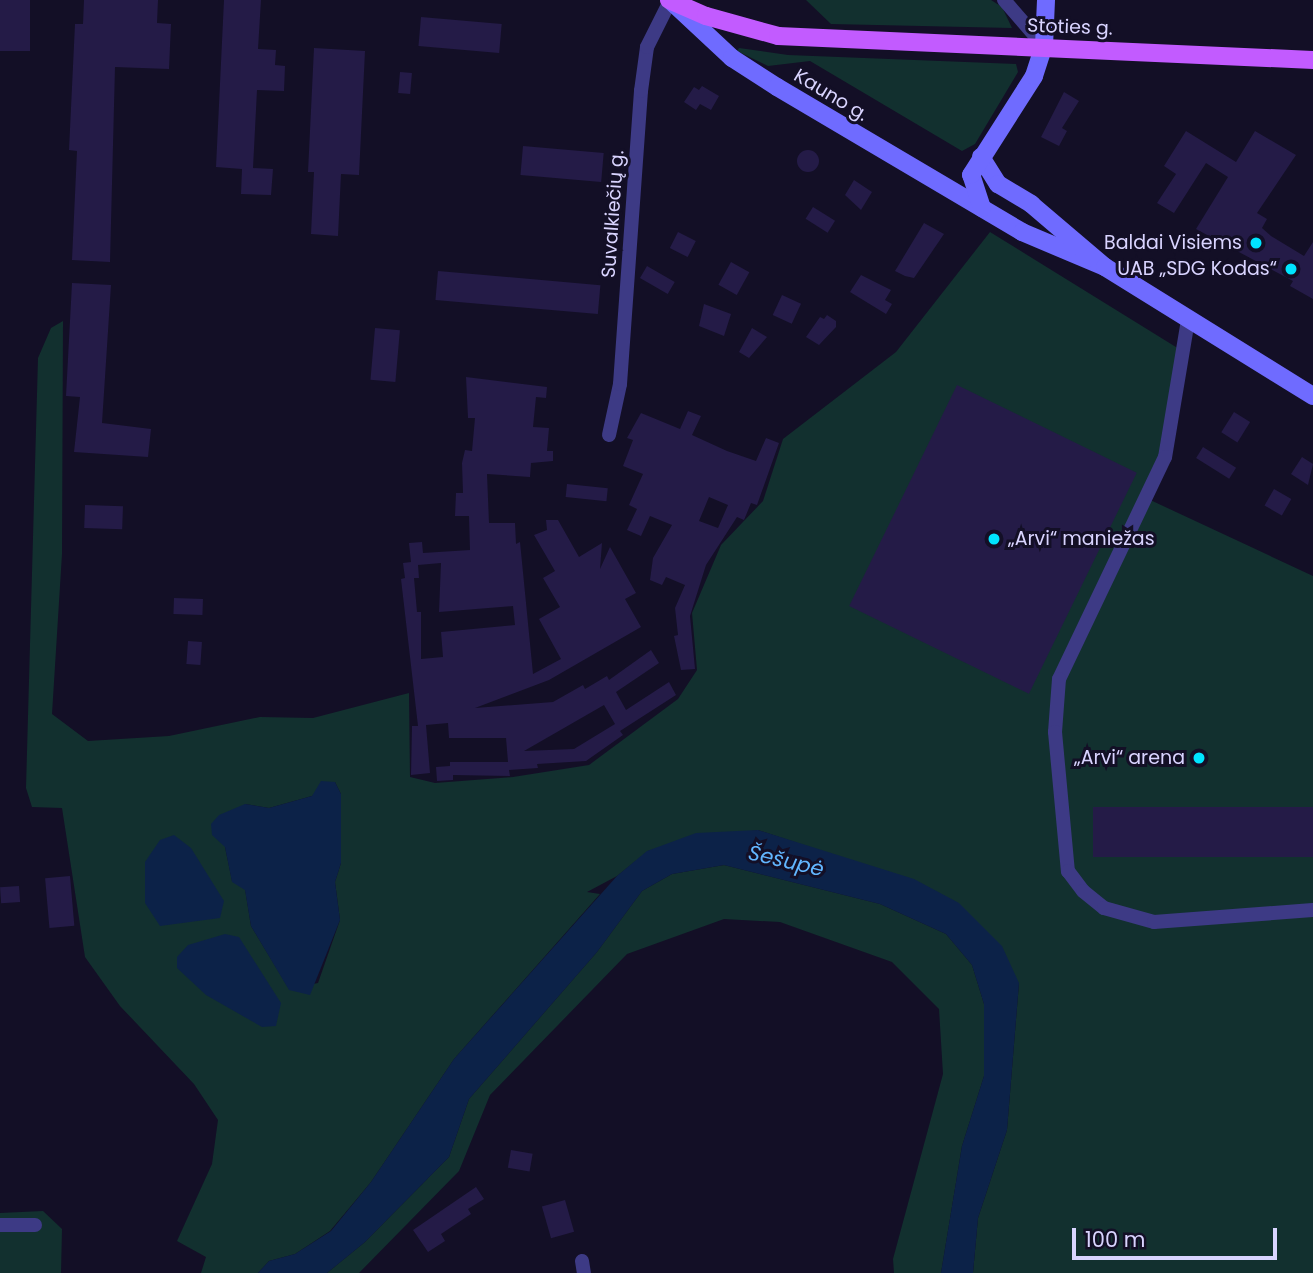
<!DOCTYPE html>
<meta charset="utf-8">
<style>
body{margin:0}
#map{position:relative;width:1313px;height:1273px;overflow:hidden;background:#130f26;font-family:Poppins,sans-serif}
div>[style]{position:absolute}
.green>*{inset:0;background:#12302f}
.water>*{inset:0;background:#0c2248}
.building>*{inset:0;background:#241b47;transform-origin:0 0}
.round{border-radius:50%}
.street>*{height:14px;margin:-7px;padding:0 7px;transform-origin:7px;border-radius:7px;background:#3d3a85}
.secondary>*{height:18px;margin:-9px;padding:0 9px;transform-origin:9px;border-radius:9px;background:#6f6bff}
.primary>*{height:18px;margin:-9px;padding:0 9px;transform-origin:9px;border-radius:9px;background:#c25bff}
.dots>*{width:19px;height:19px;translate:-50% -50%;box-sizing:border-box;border:4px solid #130f26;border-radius:50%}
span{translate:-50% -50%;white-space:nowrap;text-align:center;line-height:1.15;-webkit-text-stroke:6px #130f26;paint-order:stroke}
.street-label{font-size:19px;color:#d9d4ff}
.poi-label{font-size:19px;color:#d9d4ff}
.right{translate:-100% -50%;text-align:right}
.left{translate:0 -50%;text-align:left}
.water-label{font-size:21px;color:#62b6ff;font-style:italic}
.scale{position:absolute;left:1072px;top:1228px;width:205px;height:32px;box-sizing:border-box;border:4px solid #d9d4ff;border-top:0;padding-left:9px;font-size:21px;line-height:24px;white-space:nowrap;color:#d9d4ff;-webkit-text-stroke:5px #130f26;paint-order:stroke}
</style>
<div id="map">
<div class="green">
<div style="clip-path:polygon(806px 0,991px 0,1002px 7px,1012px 28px,831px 24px)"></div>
<div style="clip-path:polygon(739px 48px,788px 55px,1016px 64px,1018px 72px,975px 144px,962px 151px,810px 61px,768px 66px,737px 51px)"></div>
<div style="clip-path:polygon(evenodd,990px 232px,1184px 352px,1165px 457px,1146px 498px,1313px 576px,1313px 1273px,973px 1273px,978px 1218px,1007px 1130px,1019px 983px,840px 857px,758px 830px,648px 851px,617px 876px,587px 892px,600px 894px,454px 1059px,371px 1182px,330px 1231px,295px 1254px,269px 1261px,258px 1273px,201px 1273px,206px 1257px,177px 1241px,212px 1164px,218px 1120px,194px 1084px,120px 1006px,85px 957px,62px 808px,32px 807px,26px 788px,38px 358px,51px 328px,63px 321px,62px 554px,52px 714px,88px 741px,169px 736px,260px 717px,313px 718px,409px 693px,410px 777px,435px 783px,513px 777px,589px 765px,678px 699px,697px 670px,692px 613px,721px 545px,763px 501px,783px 439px,896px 352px,990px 232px,335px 782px,341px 794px,341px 863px,335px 882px,340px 920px,318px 983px,289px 989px,251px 926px,245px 889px,232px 881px,225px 847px,245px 804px,269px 808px,312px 796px,335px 782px)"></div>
<div style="clip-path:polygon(724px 865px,880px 904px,946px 934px,972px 965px,984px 1004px,984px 1076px,962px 1146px,941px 1273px,894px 1273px,893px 1259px,943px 1074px,939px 1009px,892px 962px,780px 922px,724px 919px,627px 954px,490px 1095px,459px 1171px,359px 1273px,327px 1273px,365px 1242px,449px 1157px,469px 1099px,597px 952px,642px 891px,672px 874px)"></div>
<div style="clip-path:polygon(43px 1211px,62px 1229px,61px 1273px,0 1273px,0 1213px)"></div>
</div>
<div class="water">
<div style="clip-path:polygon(321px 781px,335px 782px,341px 794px,341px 863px,335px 882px,340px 920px,310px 995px,289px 990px,251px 926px,245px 890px,232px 882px,225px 847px,212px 835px,211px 824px,219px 815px,245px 804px,269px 808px,312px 796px)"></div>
<div style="clip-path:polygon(758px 830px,914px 879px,959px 903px,1002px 946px,1019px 983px,1007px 1130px,978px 1218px,973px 1273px,941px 1273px,962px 1146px,984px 1076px,984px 1004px,972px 965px,946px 934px,880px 904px,724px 865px,672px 874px,642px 891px,597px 952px,469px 1099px,449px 1157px,365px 1242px,327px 1273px,258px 1273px,269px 1261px,295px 1254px,331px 1231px,371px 1182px,454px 1059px,617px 876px,647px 851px,696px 833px)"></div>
<div style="clip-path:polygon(174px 835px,191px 848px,224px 901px,220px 918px,160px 926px,145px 903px,145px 862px,160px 840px)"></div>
<div style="clip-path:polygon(225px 934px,239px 937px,281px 1003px,276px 1026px,262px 1027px,206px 995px,177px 968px,177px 957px,188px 945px)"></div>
</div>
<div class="building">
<div style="left:0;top:0;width:30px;height:51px"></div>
<div style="clip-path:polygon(84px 0,158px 0,157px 23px,171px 24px,169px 69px,115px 67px,110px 262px,72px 260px,77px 151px,69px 150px,75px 24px,83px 24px)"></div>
<div style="clip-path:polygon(224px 0,261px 0,258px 49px,276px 50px,275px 65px,285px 66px,284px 91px,257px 90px,253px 168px,273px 169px,271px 195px,241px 194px,242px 169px,216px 167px)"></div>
<div style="left:421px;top:17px;width:81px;height:29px;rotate:5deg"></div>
<div style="clip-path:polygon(314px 48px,365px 51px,359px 175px,341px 174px,338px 236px,311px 234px,314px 172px,308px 172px)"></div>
<div style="left:400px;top:72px;width:12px;height:21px;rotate:5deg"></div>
<div style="clip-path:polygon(702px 86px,719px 96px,711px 110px,700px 104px,696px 110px,684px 102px,694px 87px,699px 90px)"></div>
<div style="clip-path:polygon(1064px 92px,1079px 101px,1062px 128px,1067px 131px,1059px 146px,1041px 137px)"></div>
<div style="clip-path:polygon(1186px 131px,1236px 162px,1255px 131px,1296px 155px,1257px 213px,1267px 219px,1262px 228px,1271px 236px,1304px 256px,1313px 242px,1313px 299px,1290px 286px,1293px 281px,1196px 229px,1228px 177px,1206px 163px,1174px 213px,1157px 203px,1176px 174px,1164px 166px)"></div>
<div style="left:523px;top:146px;width:81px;height:29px;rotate:5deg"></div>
<div class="round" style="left:797px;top:150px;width:22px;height:22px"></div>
<div style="clip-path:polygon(854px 180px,872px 192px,861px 210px,845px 195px)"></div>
<div style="left:813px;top:207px;width:26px;height:14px;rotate:32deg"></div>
<div style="clip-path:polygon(924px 223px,944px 234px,914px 278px,905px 276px,895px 271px)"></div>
<div style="left:678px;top:232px;width:20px;height:18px;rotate:27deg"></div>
<div style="left:731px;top:262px;width:21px;height:26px;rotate:29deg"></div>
<div style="left:647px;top:266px;width:32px;height:14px;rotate:30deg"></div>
<div style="left:438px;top:271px;width:163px;height:29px;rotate:5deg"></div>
<div style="clip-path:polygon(861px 275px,891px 290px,885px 300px,892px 304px,886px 314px,850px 292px)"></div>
<div style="clip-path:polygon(72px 283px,111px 285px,102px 423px,151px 429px,148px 457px,74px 452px,80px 397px,66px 396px)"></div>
<div style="left:782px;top:295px;width:21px;height:22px;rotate:25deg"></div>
<div style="clip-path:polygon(704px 304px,731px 314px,724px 336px,699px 326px)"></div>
<div style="clip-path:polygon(827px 315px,836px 321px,836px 327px,819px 345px,806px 337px,820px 317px,824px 319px)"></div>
<div style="left:375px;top:328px;width:25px;height:52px;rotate:5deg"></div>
<div style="clip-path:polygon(752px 328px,767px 337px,749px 358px,739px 352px)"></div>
<div style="clip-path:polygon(evenodd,466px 377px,547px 387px,546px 398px,536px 397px,533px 427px,549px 428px,547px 451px,553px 451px,553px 461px,531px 463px,530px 477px,487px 474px,489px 523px,515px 523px,516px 544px,520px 542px,533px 674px,561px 659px,539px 619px,560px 607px,543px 578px,555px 571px,534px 535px,547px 530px,546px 520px,558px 520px,579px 557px,602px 543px,600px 569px,610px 547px,636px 593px,625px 599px,641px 627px,549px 680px,475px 708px,553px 702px,583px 685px,585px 689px,607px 676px,609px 680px,651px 650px,659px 663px,616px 692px,626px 710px,669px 682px,676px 695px,620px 731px,623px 735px,586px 761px,537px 764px,538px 768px,509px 770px,510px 776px,453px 775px,453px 780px,437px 781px,436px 767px,450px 766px,450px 762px,508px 762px,506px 738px,449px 738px,448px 723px,426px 725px,430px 773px,411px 775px,412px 726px,418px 726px,401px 579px,405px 578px,403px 563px,411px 562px,409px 543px,422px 542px,423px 553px,470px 550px,469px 516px,455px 516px,456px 493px,463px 493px,462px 463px,465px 450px,472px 451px,475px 418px,468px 418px,466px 377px,441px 563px,439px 612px,513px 606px,515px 625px,441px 632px,443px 657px,421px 659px,421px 612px,417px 612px,414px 578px,419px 578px,418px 565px,441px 563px,466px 377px,604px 705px,615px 724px,574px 749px,524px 751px,604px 705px)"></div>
<div style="left:957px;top:385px;width:200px;height:246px;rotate:26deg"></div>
<div style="clip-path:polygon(evenodd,688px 411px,701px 416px,692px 435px,727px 451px,756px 461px,766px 438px,779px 443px,757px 505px,751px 503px,744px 520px,737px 517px,706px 565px,690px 616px,695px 669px,681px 670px,674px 636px,678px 635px,675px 608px,685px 585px,666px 577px,662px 585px,650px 580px,653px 558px,672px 525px,650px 516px,641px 536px,627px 530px,637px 509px,629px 505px,643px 474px,623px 466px,633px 440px,627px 438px,641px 413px,680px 429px,688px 411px,709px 497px,728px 505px,718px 528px,699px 521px,709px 497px)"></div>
<div style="left:1234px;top:412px;width:19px;height:24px;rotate:32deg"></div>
<div style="left:1203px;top:447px;width:39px;height:13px;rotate:32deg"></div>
<div style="clip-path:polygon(1302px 457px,1313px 464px,1308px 485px,1291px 474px)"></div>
<div style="left:567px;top:484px;width:41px;height:13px;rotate:6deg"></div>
<div style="left:1274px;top:489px;width:20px;height:19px;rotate:30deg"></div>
<div style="left:85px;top:505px;width:38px;height:23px;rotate:2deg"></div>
<div style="left:174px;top:598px;width:29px;height:16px;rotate:2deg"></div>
<div style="left:188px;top:641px;width:14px;height:23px;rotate:4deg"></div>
<div style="left:1313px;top:807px;width:50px;height:220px;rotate:90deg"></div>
<div style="left:70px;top:876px;width:50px;height:25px;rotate:85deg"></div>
<div style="left:19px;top:886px;width:16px;height:19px;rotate:86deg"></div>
<div style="left:511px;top:1150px;width:22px;height:18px;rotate:10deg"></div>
<div style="clip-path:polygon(476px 1187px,484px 1199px,468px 1209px,471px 1214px,441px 1234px,445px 1241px,428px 1252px,413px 1230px)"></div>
<div style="left:565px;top:1200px;width:33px;height:24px;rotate:74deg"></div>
</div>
<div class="street">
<div style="left:1004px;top:0;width:61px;rotate:49deg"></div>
<div style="left:1188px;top:320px;width:139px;rotate:99.5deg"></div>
<div style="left:1165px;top:457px;width:246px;rotate:115.5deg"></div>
<div style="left:1059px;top:679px;width:53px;rotate:94.3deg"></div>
<div style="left:1055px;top:732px;width:140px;rotate:84.7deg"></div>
<div style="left:1068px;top:871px;width:25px;rotate:53deg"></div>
<div style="left:1083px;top:891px;width:27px;rotate:39deg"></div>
<div style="left:1104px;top:908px;width:52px;rotate:15.6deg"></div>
<div style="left:1154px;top:922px;width:159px;rotate:-4.3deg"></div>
<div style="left:609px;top:435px;width:52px;rotate:-77.8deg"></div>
<div style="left:620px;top:384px;width:294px;rotate:-85.9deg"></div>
<div style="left:641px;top:91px;width:44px;rotate:-82.2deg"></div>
<div style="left:647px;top:47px;width:51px;rotate:-63.4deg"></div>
<div style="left:0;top:1225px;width:35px"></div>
<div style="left:582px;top:1261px;width:12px;rotate:81deg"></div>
</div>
<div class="secondary">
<div style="left:673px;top:3px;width:81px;rotate:43deg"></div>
<div style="left:732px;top:58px;width:54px;rotate:32.8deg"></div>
<div style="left:777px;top:87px;width:285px;rotate:30.6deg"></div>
<div style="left:1022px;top:232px;width:90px;rotate:22.9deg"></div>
<div style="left:981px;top:157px;width:32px;rotate:58deg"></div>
<div style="left:998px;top:184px;width:39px;rotate:31deg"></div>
<div style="left:1031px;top:204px;width:97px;rotate:40.4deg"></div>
<div style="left:1105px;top:267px;width:245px;rotate:31.8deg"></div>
<div style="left:982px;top:208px;width:35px;rotate:-108deg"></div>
<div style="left:971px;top:175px;width:117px;rotate:-57.5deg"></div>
<div style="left:1034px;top:76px;width:32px;rotate:-72deg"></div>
<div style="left:1044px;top:46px;width:46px;rotate:-87.5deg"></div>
</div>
<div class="primary">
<div style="left:669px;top:0;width:40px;rotate:23.4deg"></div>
<div style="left:706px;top:16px;width:75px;rotate:15.5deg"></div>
<div style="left:778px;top:36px;width:536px;rotate:2.57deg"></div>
</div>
<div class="dots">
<div style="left:1256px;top:243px;background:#00e5ff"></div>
<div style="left:1291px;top:269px;background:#00e5ff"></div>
<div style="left:994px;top:539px;background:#00e5ff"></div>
<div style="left:1199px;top:758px;background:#00e5ff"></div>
</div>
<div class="street-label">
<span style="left:1070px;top:27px;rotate:2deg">Stoties g.</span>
<span style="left:831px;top:95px;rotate:31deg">Kauno g.</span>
<span style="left:613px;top:214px;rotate:-86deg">Suvalkiečių g.</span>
</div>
<div class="poi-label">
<span class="right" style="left:1242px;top:243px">Baldai Visiems</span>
<span class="right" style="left:1277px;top:269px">UAB „SDG Kodas“</span>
<span class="left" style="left:1008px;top:539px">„Arvi“ maniežas</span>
<span class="right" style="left:1185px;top:758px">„Arvi“ arena</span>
</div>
<div class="water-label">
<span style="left:786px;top:861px;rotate:13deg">Šešupė</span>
</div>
<div class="scale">100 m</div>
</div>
